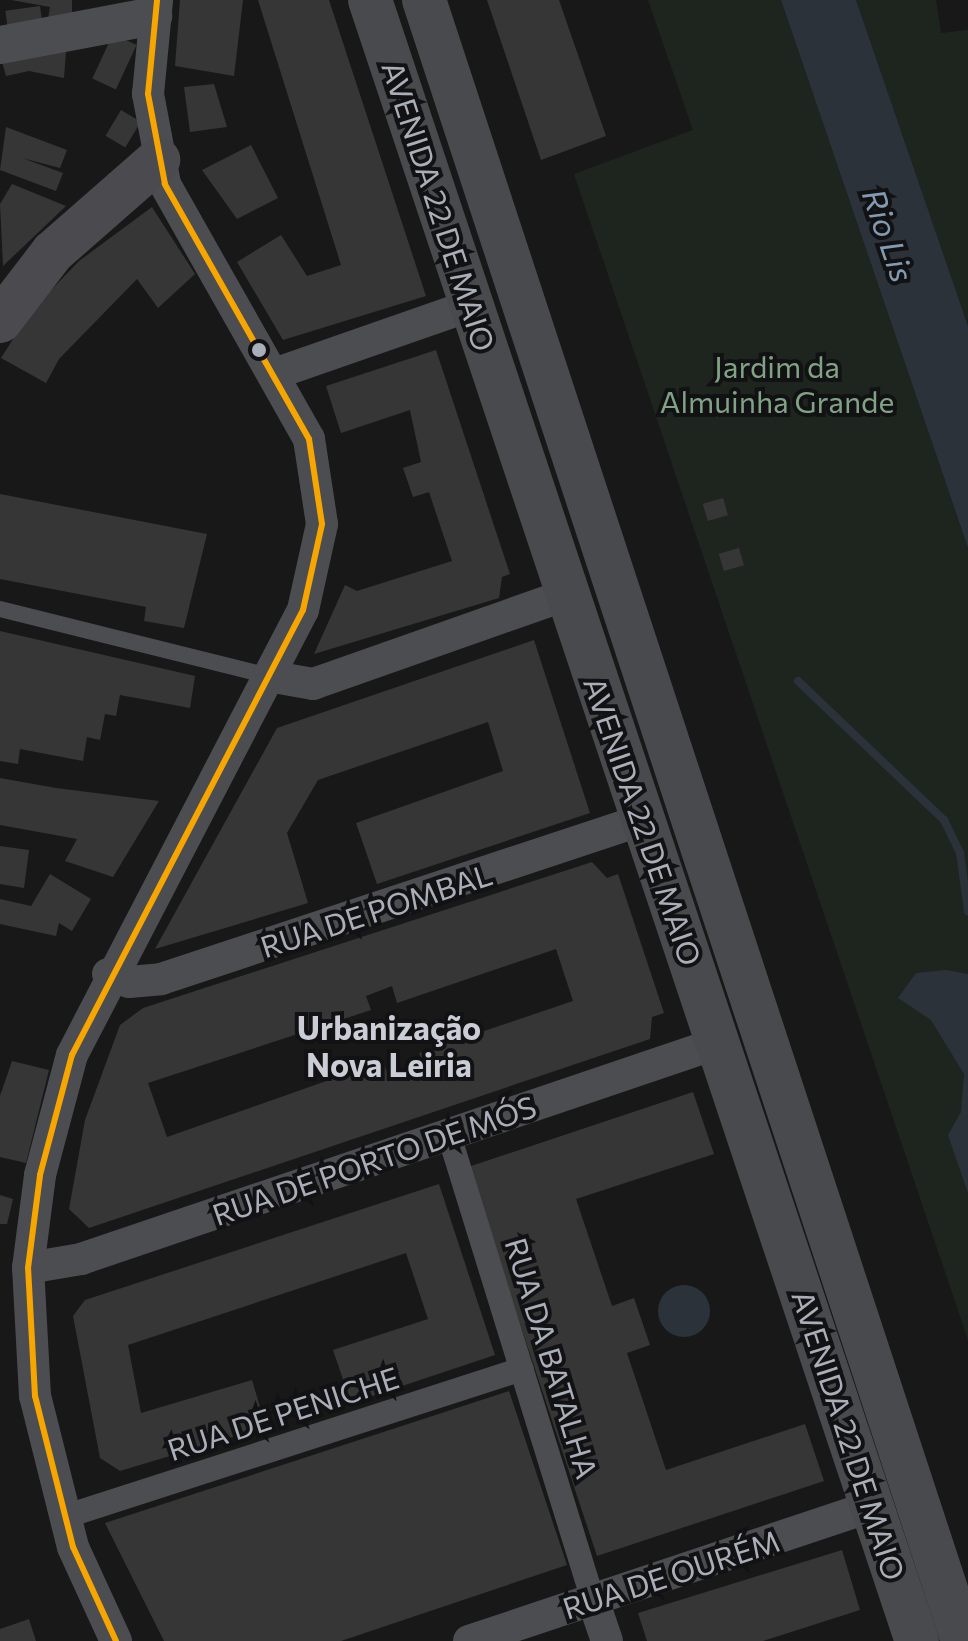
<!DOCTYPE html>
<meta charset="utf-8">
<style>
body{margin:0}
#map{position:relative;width:968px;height:1641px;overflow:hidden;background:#181818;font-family:Commissioner,sans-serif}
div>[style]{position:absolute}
.green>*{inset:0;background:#1e251f}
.water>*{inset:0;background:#2b323a}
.round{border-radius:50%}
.stream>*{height:8px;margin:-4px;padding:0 4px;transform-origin:4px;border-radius:4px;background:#2b323a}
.building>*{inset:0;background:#363637;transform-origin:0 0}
.service>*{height:16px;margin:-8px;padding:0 8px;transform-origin:8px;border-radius:8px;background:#4c4d51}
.pedestrian>*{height:24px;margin:-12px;padding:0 12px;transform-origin:12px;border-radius:12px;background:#4c4d51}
.minor>*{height:32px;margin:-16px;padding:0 16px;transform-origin:16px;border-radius:16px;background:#4c4d51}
.tertiary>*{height:38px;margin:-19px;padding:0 19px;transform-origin:19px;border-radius:19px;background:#4c4d51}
.secondary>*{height:44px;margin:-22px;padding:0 22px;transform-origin:22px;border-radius:22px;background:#4b4b4f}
.primary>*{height:44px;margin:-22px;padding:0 22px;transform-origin:22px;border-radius:22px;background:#494a4d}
.bus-1>*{height:6px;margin:-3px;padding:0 3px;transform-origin:3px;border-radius:3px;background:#f7a600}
.dots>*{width:22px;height:22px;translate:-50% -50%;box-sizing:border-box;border:4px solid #121214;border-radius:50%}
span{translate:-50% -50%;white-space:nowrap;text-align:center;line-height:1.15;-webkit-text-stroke:8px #121214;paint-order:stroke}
.street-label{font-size:30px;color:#aaaeb8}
.park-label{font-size:30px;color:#81a385}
.water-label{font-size:32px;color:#829ab2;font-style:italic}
.neighbourhood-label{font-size:32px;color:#cacdd5;font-weight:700}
</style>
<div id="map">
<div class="green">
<div style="clip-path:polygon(648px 0,781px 0,968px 548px,968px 1340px,574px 174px,693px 130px)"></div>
<div style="clip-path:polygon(856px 0,936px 0,941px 33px,968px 30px,968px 326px)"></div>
</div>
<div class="water">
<div style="clip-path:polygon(781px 0,856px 0,968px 326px,968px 548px)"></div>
<div style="clip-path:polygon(946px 970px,968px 974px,968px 1193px,948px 1135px,961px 1112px,964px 1074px,931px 1020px,898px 998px,916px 973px)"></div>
<div class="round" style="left:658px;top:1285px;width:52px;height:52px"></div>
</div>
<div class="stream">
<div style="left:798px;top:681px;width:202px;rotate:43.6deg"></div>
<div style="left:944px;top:820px;width:37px;rotate:64deg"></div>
<div style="left:960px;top:853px;width:59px;rotate:82.1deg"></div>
</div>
<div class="building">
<div style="clip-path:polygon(11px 0,72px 0,72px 22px,47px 25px,50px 7px)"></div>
<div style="clip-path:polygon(180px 0,243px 0,234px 76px,175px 66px)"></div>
<div style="clip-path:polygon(258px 0,329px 0,426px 296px,283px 340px,237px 262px,281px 235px,307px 276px,341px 265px)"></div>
<div style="clip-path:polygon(487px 0,559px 0,606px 136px,541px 160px)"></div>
<div style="left:40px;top:6px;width:22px;height:35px;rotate:82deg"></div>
<div style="left:113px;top:34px;width:26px;height:49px;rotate:25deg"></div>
<div style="clip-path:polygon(30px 50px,66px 52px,64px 78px,29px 71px,6px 76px,1px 58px)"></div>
<div style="clip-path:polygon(214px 84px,227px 127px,190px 132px,184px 87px)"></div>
<div style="left:121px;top:110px;width:23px;height:30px;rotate:31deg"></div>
<div style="clip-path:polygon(6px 127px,67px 150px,60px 168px,22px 158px,63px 173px,56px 191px,0 170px)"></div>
<div style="clip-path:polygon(251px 145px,278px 198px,237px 219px,202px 170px)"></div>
<div style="clip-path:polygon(12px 184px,66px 206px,3px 266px,0 204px)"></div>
<div style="clip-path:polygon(152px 207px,195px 274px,158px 308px,137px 279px,59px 359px,46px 383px,1px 358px,31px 311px,79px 261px)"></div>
<div style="clip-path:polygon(436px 350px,510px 574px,502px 577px,499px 598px,314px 654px,345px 585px,357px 591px,452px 561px,429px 492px,413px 497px,403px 468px,421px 462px,410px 410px,341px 433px,326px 386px)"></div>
<div style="clip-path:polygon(0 494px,207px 534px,184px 628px,144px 621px,146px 607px,0 579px)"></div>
<div style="left:723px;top:498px;width:18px;height:21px;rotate:74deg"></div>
<div style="left:739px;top:548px;width:18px;height:21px;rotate:74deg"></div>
<div style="clip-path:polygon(0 631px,195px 676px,190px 708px,120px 695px,116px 716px,105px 714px,100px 740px,87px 737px,83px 761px,20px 749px,18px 764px,0 761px)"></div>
<div style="clip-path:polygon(534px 640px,590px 813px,377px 884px,356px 823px,503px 771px,488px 722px,318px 780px,287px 833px,308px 903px,155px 949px,277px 728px)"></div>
<div style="clip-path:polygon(0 778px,56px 788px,159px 801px,113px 877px,65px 861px,77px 839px,0 825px)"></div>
<div style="clip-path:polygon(0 846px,29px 850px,24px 888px,0 884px)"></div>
<div style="clip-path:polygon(evenodd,592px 862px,607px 878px,618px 874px,664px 1013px,652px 1017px,650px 1039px,89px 1228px,69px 1209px,85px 1120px,120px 1025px,143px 1008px,592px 862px,556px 949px,573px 1001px,419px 1053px,423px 1065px,389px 1078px,383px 1061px,167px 1137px,148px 1083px,371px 1010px,366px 996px,392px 986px,397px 1003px,556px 949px)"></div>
<div style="clip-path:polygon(50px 874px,91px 899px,72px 931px,59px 923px,56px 936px,0 924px,0 899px,31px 906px)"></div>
<div style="clip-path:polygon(12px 1061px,49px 1070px,26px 1163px,0 1157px,0 1096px)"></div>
<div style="clip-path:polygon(693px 1092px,714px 1154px,576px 1199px,612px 1306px,634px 1298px,650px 1345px,627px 1353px,666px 1470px,805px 1424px,824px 1481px,597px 1556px,468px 1167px)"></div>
<div style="clip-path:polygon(439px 1184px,495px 1355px,351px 1403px,333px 1350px,428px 1319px,406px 1253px,128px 1345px,141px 1413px,252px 1380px,266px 1427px,120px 1471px,100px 1458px,73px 1316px,85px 1300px)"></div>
<div style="clip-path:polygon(0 1195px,13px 1199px,7px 1224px,0 1224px)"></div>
<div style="clip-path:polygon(509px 1391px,567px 1565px,341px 1641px,164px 1641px,105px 1523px)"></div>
<div style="clip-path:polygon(842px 1550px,860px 1610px,763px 1641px,647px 1641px,638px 1613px)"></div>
<div style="clip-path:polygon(29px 1619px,36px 1641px,0 1641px,0 1629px)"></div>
</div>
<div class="service">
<div style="left:0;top:609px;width:276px;rotate:14deg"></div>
</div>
<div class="pedestrian">
<div style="left:449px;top:1135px;width:487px;rotate:72.8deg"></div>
<div style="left:64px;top:1517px;width:481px;rotate:-17.9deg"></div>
</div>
<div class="minor">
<div style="left:274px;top:374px;width:210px;rotate:-19.2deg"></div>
<div style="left:268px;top:676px;width:46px;rotate:10.1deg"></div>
<div style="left:313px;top:684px;width:270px;rotate:-19.4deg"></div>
<div style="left:108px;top:974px;width:22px;rotate:21deg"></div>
<div style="left:129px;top:982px;width:32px;rotate:-5deg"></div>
<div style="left:161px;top:979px;width:507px;rotate:-18.29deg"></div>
<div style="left:28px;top:1268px;width:54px;rotate:-9.6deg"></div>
<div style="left:81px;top:1259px;width:673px;rotate:-18.73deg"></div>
<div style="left:593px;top:1600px;width:43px;rotate:71.1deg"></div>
<div style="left:116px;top:1641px;width:103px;rotate:-114.6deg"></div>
<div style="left:73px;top:1547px;width:156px;rotate:-104.1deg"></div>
<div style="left:35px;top:1396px;width:128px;rotate:-93.1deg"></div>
<div style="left:28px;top:1268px;width:94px;rotate:-82.6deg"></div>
<div style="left:40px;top:1175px;width:124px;rotate:-75.1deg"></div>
<div style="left:72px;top:1055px;width:501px;rotate:-62.57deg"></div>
<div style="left:303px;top:610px;width:88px;rotate:-77.5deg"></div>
<div style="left:322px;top:524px;width:86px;rotate:-98.7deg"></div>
<div style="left:309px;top:439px;width:293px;rotate:-119.5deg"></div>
<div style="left:165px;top:184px;width:92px;rotate:-100.7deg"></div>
<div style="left:148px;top:94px;width:94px;rotate:-84.5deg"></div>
<div style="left:469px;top:1641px;width:426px;rotate:-18.5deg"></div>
</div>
<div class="tertiary">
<div style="left:0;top:45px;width:156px;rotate:-10.7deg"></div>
</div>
<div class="secondary">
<div style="left:0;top:321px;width:87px;rotate:-52.5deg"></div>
<div style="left:53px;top:252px;width:140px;rotate:-41.2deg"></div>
</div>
<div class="primary">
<div style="left:370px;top:0;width:1730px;rotate:71.57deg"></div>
<div style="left:424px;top:0;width:1727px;rotate:71.82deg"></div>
</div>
<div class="bus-1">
<div style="left:116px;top:1641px;width:103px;rotate:-114.6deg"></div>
<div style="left:73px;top:1547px;width:156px;rotate:-104.1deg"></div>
<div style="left:35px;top:1396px;width:128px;rotate:-93.1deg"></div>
<div style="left:28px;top:1268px;width:94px;rotate:-82.6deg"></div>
<div style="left:40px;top:1175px;width:124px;rotate:-75.1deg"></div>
<div style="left:72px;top:1055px;width:501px;rotate:-62.57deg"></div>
<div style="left:303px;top:610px;width:88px;rotate:-77.5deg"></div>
<div style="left:322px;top:524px;width:86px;rotate:-98.7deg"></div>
<div style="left:309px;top:439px;width:293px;rotate:-119.5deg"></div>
<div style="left:165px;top:184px;width:92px;rotate:-100.7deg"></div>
<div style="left:148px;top:94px;width:94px;rotate:-84.5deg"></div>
</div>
<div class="dots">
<div style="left:259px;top:350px;background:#aaaeb8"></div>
</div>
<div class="street-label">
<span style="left:439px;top:206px;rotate:72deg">AVENIDA 22 DE MAIO</span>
<span style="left:643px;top:821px;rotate:71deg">AVENIDA 22 DE MAIO</span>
<span style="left:376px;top:910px;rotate:-18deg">RUA DE POMBAL</span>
<span style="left:374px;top:1160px;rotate:-19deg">RUA DE PORTO DE MÓS</span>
<span style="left:552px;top:1358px;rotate:73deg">RUA DA BATALHA</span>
<span style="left:283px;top:1413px;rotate:-18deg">RUA DE PENICHE</span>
<span style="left:849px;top:1435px;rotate:72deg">AVENIDA 22 DE MAIO</span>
<span style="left:671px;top:1574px;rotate:-18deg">RUA DE OURÉM</span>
</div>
<div class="park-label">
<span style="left:777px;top:383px">Jardim da<br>Almuinha Grande</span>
</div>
<div class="water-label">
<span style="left:889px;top:235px;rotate:71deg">Rio Lis</span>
</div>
<div class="neighbourhood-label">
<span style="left:389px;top:1046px">Urbanização<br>Nova Leiria</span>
</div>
</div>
